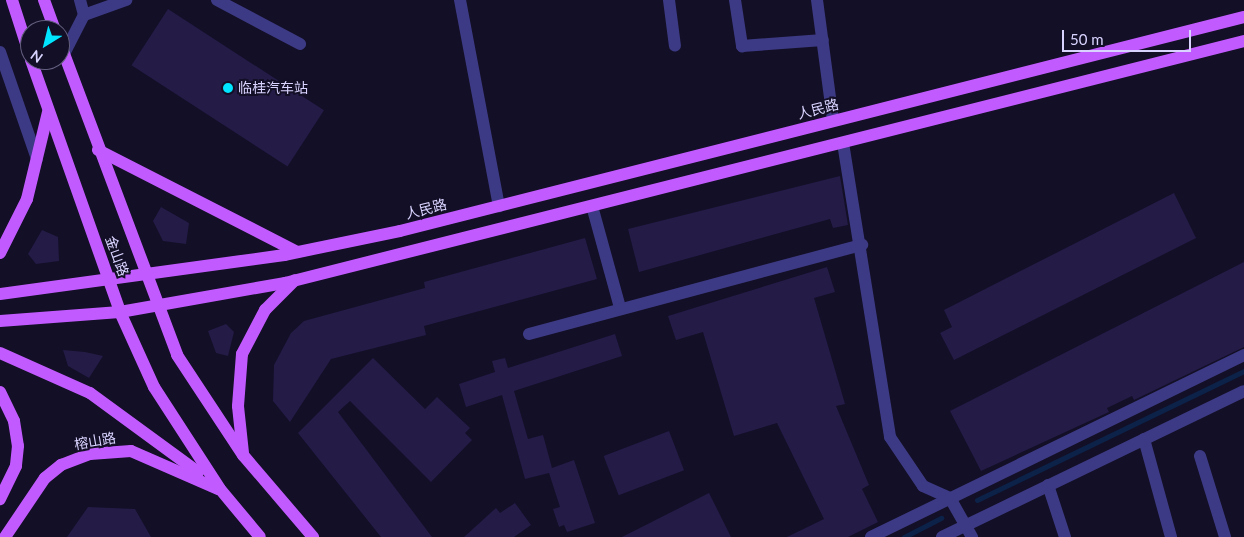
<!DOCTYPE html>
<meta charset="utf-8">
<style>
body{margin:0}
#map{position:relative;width:1244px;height:537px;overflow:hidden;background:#130f26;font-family:Lato,"Noto Sans SC",sans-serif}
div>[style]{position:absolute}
.stream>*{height:5px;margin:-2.5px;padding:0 2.5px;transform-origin:2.5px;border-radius:2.5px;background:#0c2248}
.building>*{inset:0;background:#241b47;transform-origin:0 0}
.minor>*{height:12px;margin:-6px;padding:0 6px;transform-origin:6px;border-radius:6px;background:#3d3a85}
.major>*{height:12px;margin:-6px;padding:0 6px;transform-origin:6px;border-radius:6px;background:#c25bff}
.dots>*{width:14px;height:14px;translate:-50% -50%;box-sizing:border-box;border:2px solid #130f26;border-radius:50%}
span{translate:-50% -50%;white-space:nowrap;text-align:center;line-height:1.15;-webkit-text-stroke:4px #130f26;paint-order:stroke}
.poi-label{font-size:14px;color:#d9d4ff}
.left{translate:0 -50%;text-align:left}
.street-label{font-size:14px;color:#d9d4ff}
.north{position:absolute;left:20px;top:20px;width:50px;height:50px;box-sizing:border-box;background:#130f26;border:1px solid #625e7d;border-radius:50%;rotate:216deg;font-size:14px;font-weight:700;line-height:20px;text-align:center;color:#d9d4ff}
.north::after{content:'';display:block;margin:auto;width:18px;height:22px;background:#00e5ff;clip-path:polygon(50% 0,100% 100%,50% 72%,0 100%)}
.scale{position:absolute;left:1062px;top:30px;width:129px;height:22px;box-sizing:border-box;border:2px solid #d9d4ff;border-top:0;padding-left:6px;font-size:15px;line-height:18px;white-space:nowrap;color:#d9d4ff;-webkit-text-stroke:4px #130f26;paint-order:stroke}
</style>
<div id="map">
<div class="stream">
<div style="left:977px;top:500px;width:297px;rotate:-25.8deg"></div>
<div style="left:904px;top:537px;width:42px;rotate:-27.2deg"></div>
</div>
<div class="building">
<div style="left:168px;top:9px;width:186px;height:67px;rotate:33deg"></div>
<div style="clip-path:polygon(840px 176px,848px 225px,833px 228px,830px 219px,639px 272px,628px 229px)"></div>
<div style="clip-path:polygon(1174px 193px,1196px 238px,954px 360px,940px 333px,952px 327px,944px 310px)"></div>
<div style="clip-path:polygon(161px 207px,189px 223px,186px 244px,163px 241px,153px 221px)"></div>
<div style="clip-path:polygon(42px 230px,58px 237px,59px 261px,36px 264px,28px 254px)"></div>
<div style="clip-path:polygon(585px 238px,597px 279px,424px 326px,426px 335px,331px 359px,290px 422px,273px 401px,274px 365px,291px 333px,304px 321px,425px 288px,424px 282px)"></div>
<div style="clip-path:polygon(1244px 262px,1244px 347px,1134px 400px,1132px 396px,1107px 408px,1109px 412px,981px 471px,950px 411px)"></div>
<div style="clip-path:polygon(827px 267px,835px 292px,814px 298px,845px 404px,836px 406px,869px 485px,862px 489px,878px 522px,848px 537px,787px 537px,824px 519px,777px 423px,734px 436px,703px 332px,676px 340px,668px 316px)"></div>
<div style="clip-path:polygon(226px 324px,234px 332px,228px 356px,216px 353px,208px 331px)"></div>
<div style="clip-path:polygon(615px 334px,622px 356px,514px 391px,528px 439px,543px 435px,552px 468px,574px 460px,595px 523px,567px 532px,564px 525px,559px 527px,553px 509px,560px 507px,549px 473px,525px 479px,502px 395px,466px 407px,459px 384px,495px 372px,492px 361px,505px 358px,508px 368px)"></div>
<div style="clip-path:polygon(63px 350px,85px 352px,103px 356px,89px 378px,68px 366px)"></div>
<div style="clip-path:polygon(373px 358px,425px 409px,437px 397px,470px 428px,465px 433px,472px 440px,431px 482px,350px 401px,338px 412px,432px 537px,381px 537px,298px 433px)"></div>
<div style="left:669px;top:431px;width:42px;height:70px;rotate:69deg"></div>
<div style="clip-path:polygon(709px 493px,731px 537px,622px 537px)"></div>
<div style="clip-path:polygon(515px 503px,531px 525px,514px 537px,464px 537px,496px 508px,500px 513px)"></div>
<div style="clip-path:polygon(88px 507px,135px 509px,151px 537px,67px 537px)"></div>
</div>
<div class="minor">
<div style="left:217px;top:0;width:94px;rotate:27.9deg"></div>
<div style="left:460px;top:0;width:210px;rotate:79.3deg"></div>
<div style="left:669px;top:0;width:46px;rotate:82.6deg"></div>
<div style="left:735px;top:0;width:47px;rotate:81.3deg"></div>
<div style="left:742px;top:46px;width:81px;rotate:-4.2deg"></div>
<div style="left:817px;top:0;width:121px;rotate:82.4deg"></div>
<div style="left:84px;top:15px;width:45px;rotate:-19.7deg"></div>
<div style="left:0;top:52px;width:113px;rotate:70.9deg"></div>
<div style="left:64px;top:54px;width:44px;rotate:-62.9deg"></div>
<div style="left:84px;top:15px;width:16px;rotate:-105deg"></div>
<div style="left:843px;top:143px;width:298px;rotate:80.9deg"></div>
<div style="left:890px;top:437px;width:59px;rotate:56deg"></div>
<div style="left:923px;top:486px;width:30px;rotate:24deg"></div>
<div style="left:950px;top:498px;width:45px;rotate:60.6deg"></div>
<div style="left:592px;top:206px;width:106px;rotate:74.6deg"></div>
<div style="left:529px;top:334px;width:345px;rotate:-15deg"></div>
<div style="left:1144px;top:439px;width:102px;rotate:74.6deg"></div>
<div style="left:1200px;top:456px;width:85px;rotate:72.8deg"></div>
<div style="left:1048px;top:485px;width:55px;rotate:71.9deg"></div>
<div style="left:871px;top:537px;width:415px;rotate:-26deg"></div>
<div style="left:942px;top:537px;width:335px;rotate:-25.8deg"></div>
</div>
<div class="major">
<div style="left:12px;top:0;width:59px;rotate:72.2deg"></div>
<div style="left:44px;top:0;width:32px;rotate:70deg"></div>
<div style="left:60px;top:43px;width:333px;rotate:69.4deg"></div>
<div style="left:177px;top:355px;width:120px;rotate:56.6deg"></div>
<div style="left:243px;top:455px;width:108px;rotate:49.5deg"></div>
<div style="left:31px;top:60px;width:267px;rotate:70.5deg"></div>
<div style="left:120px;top:312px;width:82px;rotate:65.6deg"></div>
<div style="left:154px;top:387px;width:121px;rotate:57.1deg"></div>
<div style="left:220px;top:489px;width:62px;rotate:50.2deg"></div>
<div style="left:98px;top:150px;width:224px;rotate:27.1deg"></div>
<div style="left:0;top:253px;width:60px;rotate:-63.4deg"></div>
<div style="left:27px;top:199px;width:89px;rotate:-76.4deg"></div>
<div style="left:0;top:294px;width:287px;rotate:-7.8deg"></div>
<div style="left:284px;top:255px;width:118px;rotate:-11.7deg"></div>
<div style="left:400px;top:231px;width:871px;rotate:-14.23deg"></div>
<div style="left:0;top:321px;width:120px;rotate:-4.3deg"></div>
<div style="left:120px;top:312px;width:168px;rotate:-10deg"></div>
<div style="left:285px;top:283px;width:989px;rotate:-14.16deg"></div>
<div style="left:0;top:353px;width:98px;rotate:24deg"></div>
<div style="left:90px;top:393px;width:134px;rotate:36.2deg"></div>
<div style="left:0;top:392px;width:32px;rotate:64deg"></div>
<div style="left:14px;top:421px;width:25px;rotate:81deg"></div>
<div style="left:18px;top:446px;width:20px;rotate:96deg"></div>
<div style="left:16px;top:466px;width:37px;rotate:116deg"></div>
<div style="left:243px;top:453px;width:47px;rotate:-96.1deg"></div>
<div style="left:238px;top:406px;width:52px;rotate:-85.6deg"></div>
<div style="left:242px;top:354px;width:50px;rotate:-62.4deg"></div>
<div style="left:265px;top:310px;width:42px;rotate:-45deg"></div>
<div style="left:5px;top:537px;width:71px;rotate:-55.9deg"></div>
<div style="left:45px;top:478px;width:21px;rotate:-39deg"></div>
<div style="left:61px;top:465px;width:31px;rotate:-21deg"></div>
<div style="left:90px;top:454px;width:41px;rotate:-4.2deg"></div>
<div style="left:131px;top:451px;width:95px;rotate:23.6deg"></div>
</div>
<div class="dots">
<div style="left:228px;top:88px;background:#00e5ff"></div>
</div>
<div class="poi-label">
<span class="left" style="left:238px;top:88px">临桂汽车站</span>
</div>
<div class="street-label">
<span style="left:818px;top:109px;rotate:-14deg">人民路</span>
<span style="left:426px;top:209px;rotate:-14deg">人民路</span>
<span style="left:117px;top:256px;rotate:70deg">金山路</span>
<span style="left:95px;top:441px;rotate:-10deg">榕山路</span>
</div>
<div class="north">N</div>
<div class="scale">50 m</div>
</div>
